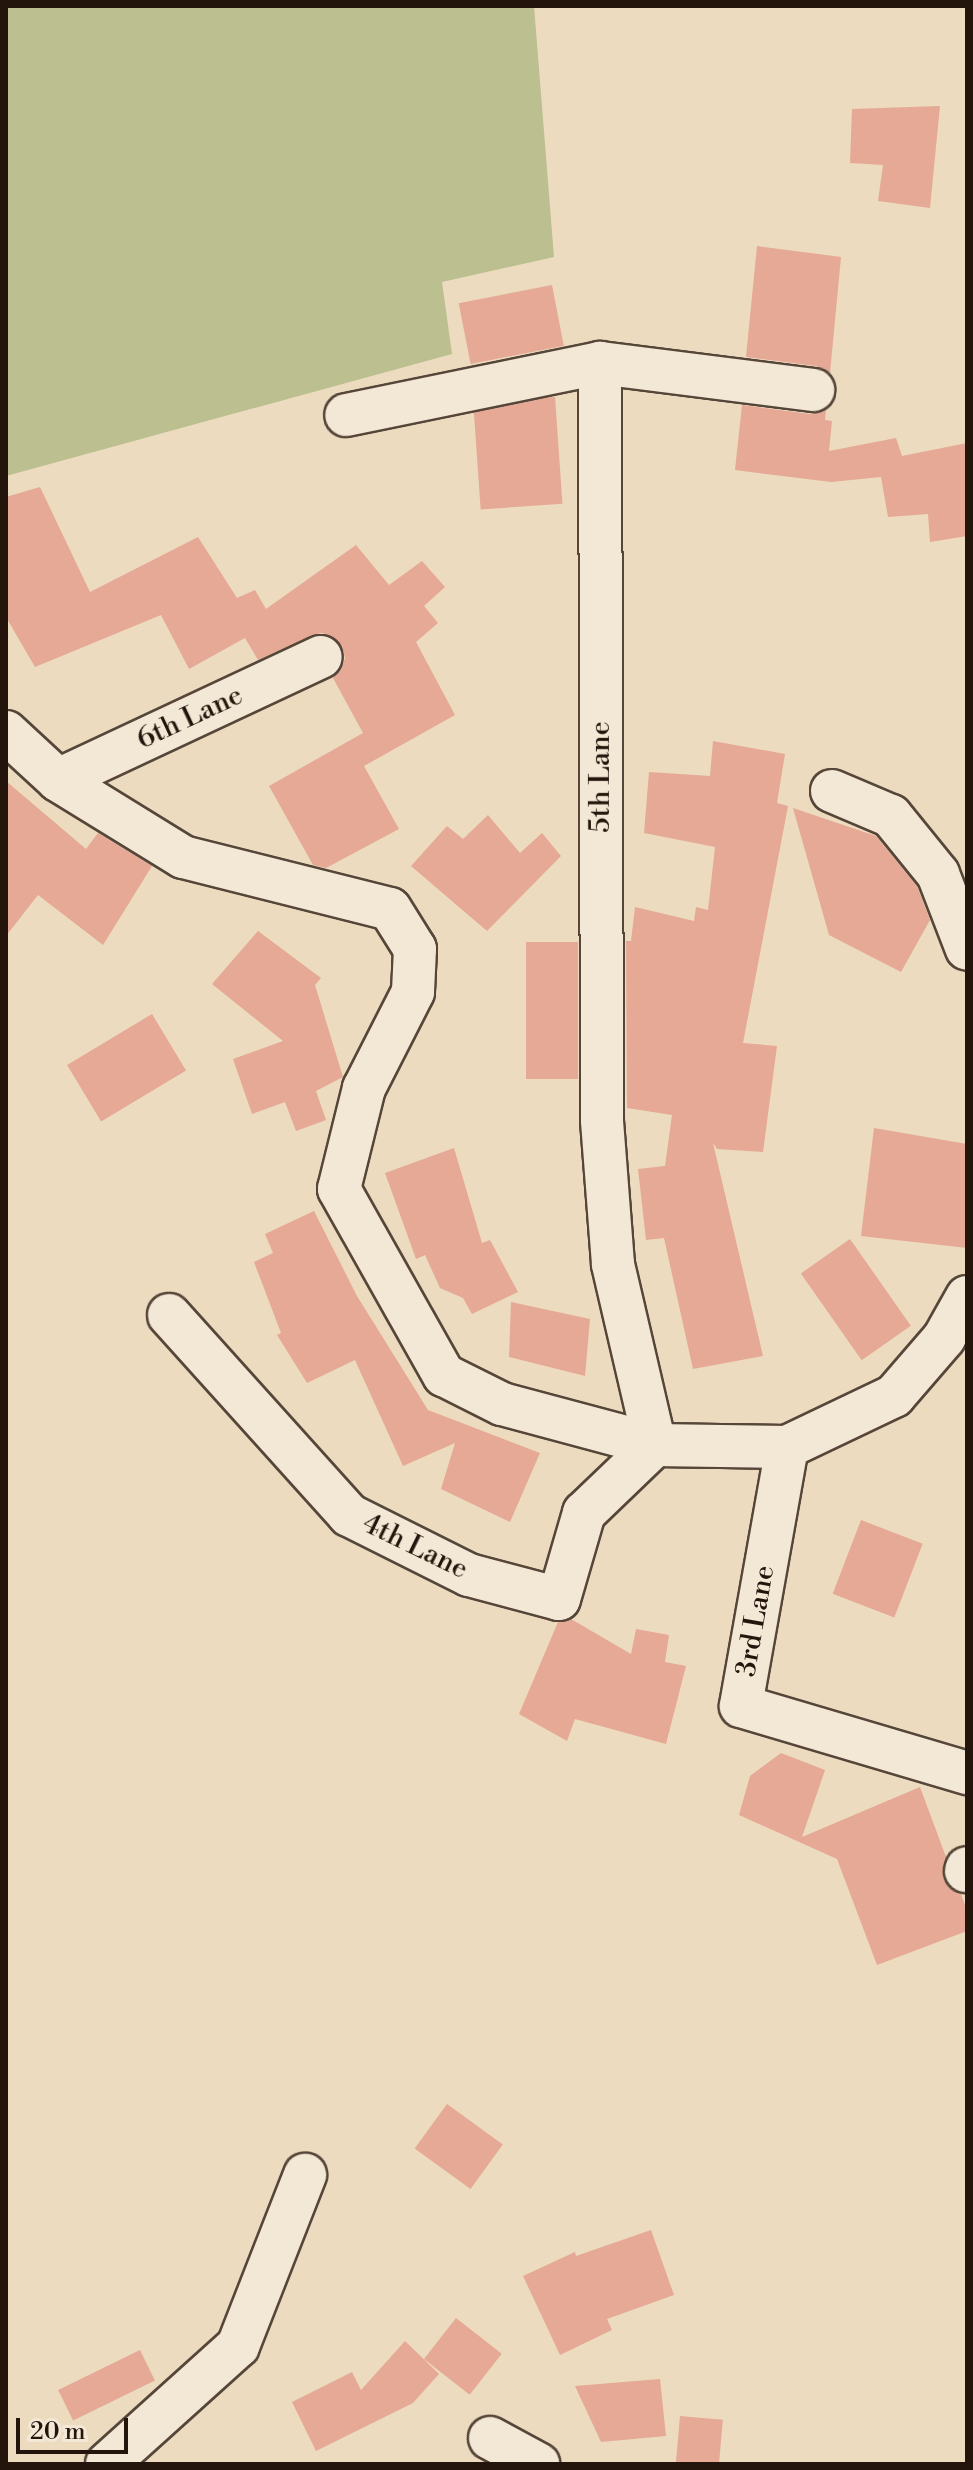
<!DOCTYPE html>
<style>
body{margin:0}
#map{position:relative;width:973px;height:2470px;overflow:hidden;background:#ecdbbf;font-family:"Libre Bodoni",serif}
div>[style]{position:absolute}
.green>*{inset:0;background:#bcbf8f}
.building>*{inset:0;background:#e5a995;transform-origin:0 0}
.roads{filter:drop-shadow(2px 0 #564639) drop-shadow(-2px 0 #564639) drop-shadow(0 2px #564639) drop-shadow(0 -2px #564639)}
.street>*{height:42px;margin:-21px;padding:0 21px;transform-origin:21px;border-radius:21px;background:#f3e8d5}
span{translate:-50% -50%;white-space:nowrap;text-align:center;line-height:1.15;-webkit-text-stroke:7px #f3e8d5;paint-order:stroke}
.street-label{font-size:28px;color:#24150c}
.frame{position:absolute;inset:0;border:8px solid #24150c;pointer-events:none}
.scale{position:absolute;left:16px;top:2418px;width:112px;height:36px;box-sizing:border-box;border:4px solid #24150c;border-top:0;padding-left:10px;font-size:24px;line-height:28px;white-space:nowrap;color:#24150c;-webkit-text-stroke:6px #f3e8d5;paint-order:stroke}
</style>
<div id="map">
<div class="green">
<div style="clip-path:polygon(6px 6px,534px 6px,554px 257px,442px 282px,452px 354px,6px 476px)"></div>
</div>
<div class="building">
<div style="clip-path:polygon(940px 106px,930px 208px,878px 201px,883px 165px,850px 163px,852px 109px)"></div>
<div style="clip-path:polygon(757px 246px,841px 257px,830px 373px,816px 366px,746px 357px)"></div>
<div style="left:552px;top:285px;width:62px;height:95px;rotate:79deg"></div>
<div style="left:555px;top:397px;width:107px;height:82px;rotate:86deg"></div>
<div style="clip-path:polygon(742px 405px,810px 414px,826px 409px,825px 420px,832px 421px,829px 451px,896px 438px,902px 456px,967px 443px,967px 536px,930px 542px,928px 514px,888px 517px,881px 477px,831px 482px,735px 470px)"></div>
<div style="clip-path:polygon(40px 487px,90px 592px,198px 537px,237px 598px,255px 590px,266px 609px,356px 545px,389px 585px,422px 561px,445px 587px,424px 606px,438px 623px,416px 642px,455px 715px,364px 766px,399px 829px,326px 868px,313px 865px,269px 786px,363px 733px,333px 678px,341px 670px,345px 658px,342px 646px,334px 637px,322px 633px,312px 635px,258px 660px,245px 638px,189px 669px,161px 615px,35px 667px,6px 617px,6px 497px)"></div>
<div style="clip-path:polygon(713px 741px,785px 754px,777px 803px,788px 806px,743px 1043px,777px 1046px,763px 1152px,717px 1149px,713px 1143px,763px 1356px,693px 1369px,664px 1238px,646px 1240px,638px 1169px,665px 1166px,672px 1115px,627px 1108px,626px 941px,631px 941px,635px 907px,694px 921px,696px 907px,708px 910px,715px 847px,644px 833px,649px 772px,710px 776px)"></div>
<div style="clip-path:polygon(6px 781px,86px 849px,98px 833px,152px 866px,103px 945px,38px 895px,6px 936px)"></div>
<div style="clip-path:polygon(793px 808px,876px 836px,917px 886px,930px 920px,901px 972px,829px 935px)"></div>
<div style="clip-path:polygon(488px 815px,520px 853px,542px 833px,561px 856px,487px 931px,411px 866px,447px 826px,463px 839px)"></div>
<div style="clip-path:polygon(258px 931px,321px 978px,315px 985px,343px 1077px,316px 1091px,326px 1120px,296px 1131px,285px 1102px,252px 1114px,233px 1059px,283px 1041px,212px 984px)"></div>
<div style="left:578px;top:942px;width:137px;height:52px;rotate:90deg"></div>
<div style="left:152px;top:1014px;width:66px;height:99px;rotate:59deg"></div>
<div style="clip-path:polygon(874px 1128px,967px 1144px,967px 1248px,861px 1236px)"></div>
<div style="clip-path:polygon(454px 1148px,482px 1243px,490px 1240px,518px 1292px,472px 1314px,463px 1298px,440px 1288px,425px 1255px,416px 1259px,385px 1173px)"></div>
<div style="clip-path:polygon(314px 1211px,357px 1296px,428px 1410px,540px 1453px,510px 1522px,441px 1489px,455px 1443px,403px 1466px,355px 1360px,307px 1383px,277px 1335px,281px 1333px,254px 1262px,273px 1253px,265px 1234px)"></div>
<div style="left:850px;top:1239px;width:106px;height:60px;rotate:55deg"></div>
<div style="clip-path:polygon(511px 1302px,590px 1319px,585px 1376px,509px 1357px)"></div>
<div style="left:861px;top:1520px;width:66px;height:79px;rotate:21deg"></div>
<div style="clip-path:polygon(571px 1619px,631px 1654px,636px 1629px,669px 1635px,665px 1662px,686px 1666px,666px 1744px,575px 1719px,567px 1741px,519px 1714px,558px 1622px)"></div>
<div style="clip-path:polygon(781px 1753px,825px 1770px,802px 1837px,920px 1787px,946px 1857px,943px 1877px,949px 1887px,961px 1894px,967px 1911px,967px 1931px,877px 1965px,837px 1859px,739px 1815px,750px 1776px)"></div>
<div style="left:447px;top:2104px;width:69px;height:55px;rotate:36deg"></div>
<div style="clip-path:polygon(651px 2230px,674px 2295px,607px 2319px,612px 2330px,560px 2355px,523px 2276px,575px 2252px,576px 2256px)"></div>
<div style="left:456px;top:2318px;width:58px;height:52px;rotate:38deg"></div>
<div style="clip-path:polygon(405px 2341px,439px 2374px,413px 2403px,316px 2451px,292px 2402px,352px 2372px,361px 2390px)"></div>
<div style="left:140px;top:2350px;width:34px;height:91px;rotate:64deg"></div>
<div style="clip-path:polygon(660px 2379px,666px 2436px,601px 2442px,575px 2386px)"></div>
<div style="left:680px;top:2416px;width:43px;height:48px;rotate:5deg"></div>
</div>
<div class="roads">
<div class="street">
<div style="left:600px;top:363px;width:215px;rotate:7.2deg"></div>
<div style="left:6px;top:732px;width:71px;rotate:42.7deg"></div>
<div style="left:58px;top:780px;width:147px;rotate:31.6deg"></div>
<div style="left:183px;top:857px;width:213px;rotate:14.1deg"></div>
<div style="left:390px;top:909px;width:47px;rotate:58deg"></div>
<div style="left:415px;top:949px;width:43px;rotate:92.7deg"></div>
<div style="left:413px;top:992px;width:108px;rotate:117deg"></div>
<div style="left:364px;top:1088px;width:104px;rotate:103.9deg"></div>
<div style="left:339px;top:1189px;width:214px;rotate:60.6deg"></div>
<div style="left:444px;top:1375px;width:65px;rotate:26.6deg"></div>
<div style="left:502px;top:1404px;width:158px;rotate:15deg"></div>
<div style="left:655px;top:1445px;width:132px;rotate:0.9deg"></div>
<div style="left:787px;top:1447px;width:119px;rotate:-25.5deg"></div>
<div style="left:894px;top:1396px;width:77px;rotate:-49.2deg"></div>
<div style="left:944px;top:1338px;width:47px;rotate:-60.7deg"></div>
<div style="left:58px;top:780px;width:290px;rotate:-25.1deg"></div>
<div style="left:832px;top:791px;width:64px;rotate:23deg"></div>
<div style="left:891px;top:816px;width:75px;rotate:51deg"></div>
<div style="left:938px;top:874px;width:80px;rotate:68.9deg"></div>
<div style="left:169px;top:1315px;width:269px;rotate:48deg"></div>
<div style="left:349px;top:1515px;width:134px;rotate:26.6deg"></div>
<div style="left:469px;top:1575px;width:93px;rotate:14.9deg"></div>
<div style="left:559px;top:1599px;width:90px;rotate:-73.8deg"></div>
<div style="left:584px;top:1513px;width:98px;rotate:-43.8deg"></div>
<div style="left:655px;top:1445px;width:186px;rotate:-103.1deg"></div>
<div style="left:613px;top:1264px;width:144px;rotate:-94.4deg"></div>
<div style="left:602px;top:1120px;width:757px;rotate:-90.15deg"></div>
<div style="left:600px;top:363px;width:259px;rotate:168.4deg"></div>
<div style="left:787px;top:1447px;width:263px;rotate:100.1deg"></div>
<div style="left:741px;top:1706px;width:236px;rotate:16.5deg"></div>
<div style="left:966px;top:1871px;width:3px;rotate:-72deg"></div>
<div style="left:490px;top:2438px;width:55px;rotate:28.4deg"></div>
<div style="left:107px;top:2464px;width:176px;rotate:-42deg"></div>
<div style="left:238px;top:2346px;width:184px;rotate:-68.6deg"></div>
</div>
</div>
<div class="street-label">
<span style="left:190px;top:718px;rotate:-25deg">6th Lane</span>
<span style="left:601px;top:777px;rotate:-90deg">5th Lane</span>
<span style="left:415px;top:1547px;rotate:26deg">4th Lane</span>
<span style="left:756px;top:1621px;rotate:-80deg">3rd Lane</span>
</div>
<div class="frame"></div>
<div class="scale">20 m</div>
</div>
